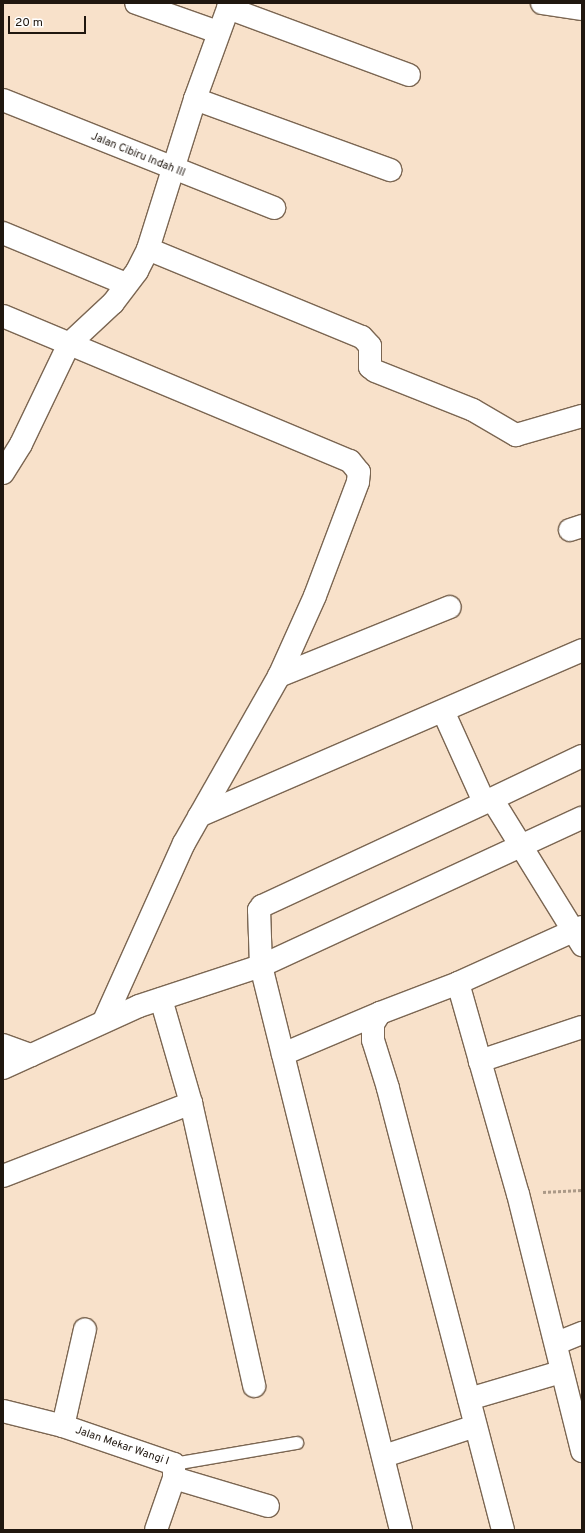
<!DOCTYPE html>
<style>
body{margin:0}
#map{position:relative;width:585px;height:1533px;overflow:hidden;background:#f8e1ca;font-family:Overpass,sans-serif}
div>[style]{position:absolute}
.path>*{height:2.5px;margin-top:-1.25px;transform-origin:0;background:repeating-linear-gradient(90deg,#ab9987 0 3px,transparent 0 5px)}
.roads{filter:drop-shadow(1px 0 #7b6652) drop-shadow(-1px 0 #7b6652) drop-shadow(0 1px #7b6652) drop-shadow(0 -1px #7b6652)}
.lane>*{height:12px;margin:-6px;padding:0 6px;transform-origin:6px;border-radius:6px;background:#fff}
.street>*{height:22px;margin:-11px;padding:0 11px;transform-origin:11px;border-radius:11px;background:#fff}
.secondary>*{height:22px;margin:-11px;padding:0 11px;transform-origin:11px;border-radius:11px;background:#fff}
span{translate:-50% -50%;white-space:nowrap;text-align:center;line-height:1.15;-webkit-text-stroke:3px #fff;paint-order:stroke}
.street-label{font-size:11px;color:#20170f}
.frame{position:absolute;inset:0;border:4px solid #20170f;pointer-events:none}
.scale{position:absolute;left:8px;top:16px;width:78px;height:18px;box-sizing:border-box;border:2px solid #20170f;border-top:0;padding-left:5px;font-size:12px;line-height:14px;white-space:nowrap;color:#20170f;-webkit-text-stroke:3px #fff;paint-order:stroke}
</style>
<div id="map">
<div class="path">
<div style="left:543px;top:1192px;width:39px;rotate:-3deg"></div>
</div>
<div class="roads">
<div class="lane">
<div style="left:174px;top:1464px;width:125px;rotate:-9.7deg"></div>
</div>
<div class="street">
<div style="left:136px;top:3px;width:87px;rotate:19.5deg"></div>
<div style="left:542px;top:3px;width:40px;rotate:8.5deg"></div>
<div style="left:228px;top:8px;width:193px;rotate:20.3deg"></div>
<div style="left:195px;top:99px;width:208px;rotate:20deg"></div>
<div style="left:3px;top:100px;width:292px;rotate:21.7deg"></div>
<div style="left:3px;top:233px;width:133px;rotate:22.5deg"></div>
<div style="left:148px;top:249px;width:231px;rotate:22.4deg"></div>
<div style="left:362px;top:337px;width:12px;rotate:48deg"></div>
<div style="left:370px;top:346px;width:21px;rotate:90deg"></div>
<div style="left:370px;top:367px;width:6px;rotate:39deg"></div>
<div style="left:375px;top:371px;width:105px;rotate:21.7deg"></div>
<div style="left:473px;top:410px;width:50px;rotate:30.2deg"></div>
<div style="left:516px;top:435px;width:69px;rotate:-16.1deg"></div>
<div style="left:3px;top:316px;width:376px;rotate:22.7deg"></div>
<div style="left:350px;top:461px;width:14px;rotate:51deg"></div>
<div style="left:359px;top:472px;width:10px;rotate:96deg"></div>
<div style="left:358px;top:482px;width:122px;rotate:110.7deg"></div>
<div style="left:315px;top:596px;width:88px;rotate:114.2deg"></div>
<div style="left:279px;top:676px;width:192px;rotate:119.6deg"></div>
<div style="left:184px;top:843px;width:195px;rotate:114.2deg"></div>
<div style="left:570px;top:530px;width:13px;rotate:-18deg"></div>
<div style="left:279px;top:676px;width:184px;rotate:-22deg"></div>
<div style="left:443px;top:711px;width:100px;rotate:65.7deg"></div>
<div style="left:582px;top:756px;width:100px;rotate:154.5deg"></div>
<div style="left:492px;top:799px;width:172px;rotate:58.3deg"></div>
<div style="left:199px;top:816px;width:417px;rotate:-23.4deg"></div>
<div style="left:458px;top:983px;width:81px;rotate:74.2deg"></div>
<div style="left:161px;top:999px;width:108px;rotate:73.9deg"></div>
<div style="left:191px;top:1103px;width:290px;rotate:77.4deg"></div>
<div style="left:582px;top:1027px;width:108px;rotate:161.6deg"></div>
<div style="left:480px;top:1061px;width:138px;rotate:74.1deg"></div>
<div style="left:518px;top:1194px;width:265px;rotate:76deg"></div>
<div style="left:3px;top:1045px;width:30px;rotate:20deg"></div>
<div style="left:283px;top:1054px;width:105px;rotate:-22.9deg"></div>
<div style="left:3px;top:1068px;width:149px;rotate:-24.5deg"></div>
<div style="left:139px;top:1006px;width:128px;rotate:-18.2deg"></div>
<div style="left:261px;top:966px;width:56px;rotate:-92deg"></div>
<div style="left:259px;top:910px;width:5px;rotate:-53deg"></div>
<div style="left:262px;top:906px;width:254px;rotate:-24.9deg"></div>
<div style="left:3px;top:1176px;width:202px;rotate:-21.2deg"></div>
<div style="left:557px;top:1343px;width:27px;rotate:-22deg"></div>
<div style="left:469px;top:1399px;width:96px;rotate:-16.4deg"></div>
<div style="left:3px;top:1411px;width:62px;rotate:14deg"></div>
<div style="left:63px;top:1426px;width:117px;rotate:18.9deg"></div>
<div style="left:174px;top:1464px;width:14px;rotate:90deg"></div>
<div style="left:174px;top:1478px;width:55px;rotate:109.1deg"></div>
<div style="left:63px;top:1426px;width:99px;rotate:-77.2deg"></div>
<div style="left:384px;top:1456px;width:96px;rotate:-18.2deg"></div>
<div style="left:174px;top:1478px;width:98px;rotate:16.6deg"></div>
<div style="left:401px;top:1530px;width:581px;rotate:-103.94deg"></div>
<div style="left:261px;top:966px;width:353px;rotate:-24.8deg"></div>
<div style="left:503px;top:1530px;width:457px;rotate:-104.6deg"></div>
<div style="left:388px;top:1088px;width:50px;rotate:-107.4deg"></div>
<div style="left:373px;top:1040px;width:16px;rotate:-90deg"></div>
<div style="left:373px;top:1024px;width:13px;rotate:-58deg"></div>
<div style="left:380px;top:1013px;width:84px;rotate:-21deg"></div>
<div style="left:458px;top:983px;width:136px;rotate:-24.3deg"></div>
</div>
<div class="secondary">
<div style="left:3px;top:473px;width:34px;rotate:-58deg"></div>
<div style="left:21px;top:444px;width:111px;rotate:-64.4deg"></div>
<div style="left:69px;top:344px;width:60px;rotate:-43deg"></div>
<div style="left:113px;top:303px;width:40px;rotate:-53deg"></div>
<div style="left:137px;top:271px;width:25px;rotate:-63deg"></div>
<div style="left:148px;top:249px;width:157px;rotate:-72.6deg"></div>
<div style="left:195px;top:99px;width:102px;rotate:-70deg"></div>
</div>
</div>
<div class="street-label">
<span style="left:138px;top:155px;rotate:22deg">Jalan Cibiru Indah III</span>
<span style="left:122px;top:1446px;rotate:19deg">Jalan Mekar Wangi I</span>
</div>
<div class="frame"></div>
<div class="scale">20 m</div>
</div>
